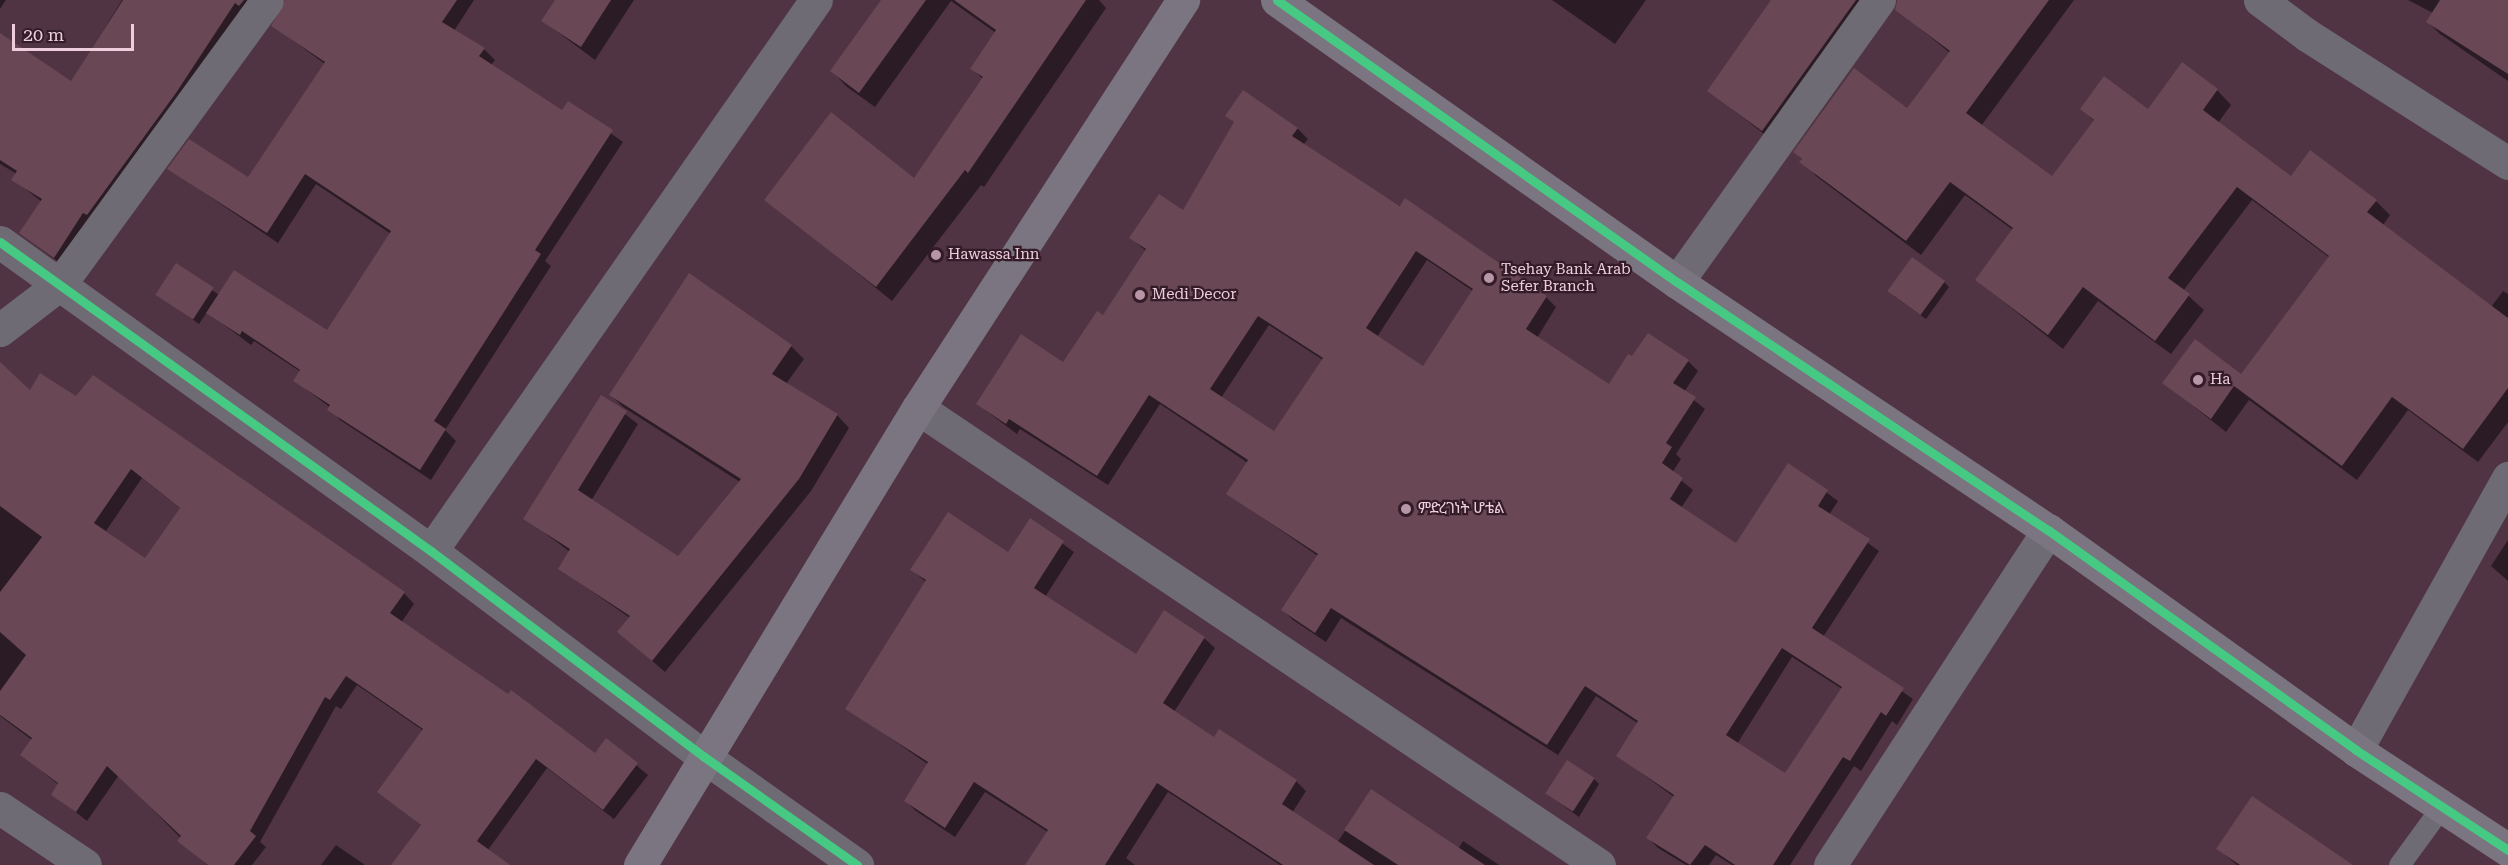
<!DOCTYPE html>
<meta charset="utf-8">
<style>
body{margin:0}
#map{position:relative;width:2508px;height:865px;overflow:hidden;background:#503444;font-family:"Roboto Serif","Noto Sans Ethiopic",serif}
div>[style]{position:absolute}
.shadow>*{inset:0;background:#0007}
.building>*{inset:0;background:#694754;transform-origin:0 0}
.lane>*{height:21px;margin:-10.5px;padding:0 10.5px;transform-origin:10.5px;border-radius:10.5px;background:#6f6b74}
.street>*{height:33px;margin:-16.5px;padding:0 16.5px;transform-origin:16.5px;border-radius:16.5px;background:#6f6b74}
.secondary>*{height:33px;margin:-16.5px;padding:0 16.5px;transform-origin:16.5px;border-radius:16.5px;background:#7a7580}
.cycleway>*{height:9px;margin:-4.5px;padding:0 4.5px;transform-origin:4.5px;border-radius:4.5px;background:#46c982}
.dots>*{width:16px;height:16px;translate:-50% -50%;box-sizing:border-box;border:3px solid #331b27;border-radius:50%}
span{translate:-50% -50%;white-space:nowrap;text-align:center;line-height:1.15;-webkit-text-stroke:4.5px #331b27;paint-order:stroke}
.poi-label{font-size:15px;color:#eecddc}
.left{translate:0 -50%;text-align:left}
.scale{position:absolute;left:12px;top:24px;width:122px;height:27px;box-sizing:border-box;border:3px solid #eecddc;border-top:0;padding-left:8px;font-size:18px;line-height:21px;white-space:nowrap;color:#eecddc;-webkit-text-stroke:4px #331b27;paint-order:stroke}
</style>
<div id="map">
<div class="shadow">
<div style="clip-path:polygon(0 0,6px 0,0 9px)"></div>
<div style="clip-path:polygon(122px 0,264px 0,65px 267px,21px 233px,42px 202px,13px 179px,17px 174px,0 164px,0 34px,71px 83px)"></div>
<div style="clip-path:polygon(286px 0,474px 0,454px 31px,484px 49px,495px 60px,491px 65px,562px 112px,568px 103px,623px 142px,545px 261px,551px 266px,445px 430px,456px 441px,431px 480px,340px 420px,331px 408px,295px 381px,301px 372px,254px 341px,251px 345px,207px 312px,199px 324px,157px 294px,176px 265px,219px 295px,328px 332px,391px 234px,316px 184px,278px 243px,169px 169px,248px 179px,325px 64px,273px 26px)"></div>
<div style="clip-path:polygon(557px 0,634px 0,595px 60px,543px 21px)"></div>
<div style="clip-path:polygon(882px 0,1099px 0,1106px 8px,984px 187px,981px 185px,892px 301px,766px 199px,915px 180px,983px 79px,972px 69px,996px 33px,951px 1px,875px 107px,847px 87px,832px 71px)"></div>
<div style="clip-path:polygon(1552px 0,1646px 0,1615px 44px)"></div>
<div style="clip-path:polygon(1773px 0,1883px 0,1777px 144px,1709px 91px)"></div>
<div style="clip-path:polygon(1897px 0,2074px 0,1981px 126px,2052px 178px,2094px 121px,2082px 109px,2148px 111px,2217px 90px,2231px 105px,2218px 123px,2291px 178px,2376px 201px,2390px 215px,2383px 225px,2491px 307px,2503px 291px,2508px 294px,2508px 422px,2478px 462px,2408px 410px,2357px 480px,2249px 400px,2226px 432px,2164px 383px,2241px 376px,2330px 258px,2252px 200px,2183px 291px,2204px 310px,2171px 354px,2098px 301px,2063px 349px,1976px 280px,2013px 230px,1965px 195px,1921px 255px,1816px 176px,1795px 152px,1907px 110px,1950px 53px,1896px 9px)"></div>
<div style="clip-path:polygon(2408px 0,2508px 0,2508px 81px,2440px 34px,2428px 22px,2433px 13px)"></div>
<div style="clip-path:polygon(evenodd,1244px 92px,1298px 129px,1308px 139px,1303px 145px,1546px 297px,1556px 307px,1537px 338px,1609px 386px,1688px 361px,1698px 371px,1684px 392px,1705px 409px,1676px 454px,1681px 459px,1672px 473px,1693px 490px,1681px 508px,1737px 545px,1789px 465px,1838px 501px,1829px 515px,1879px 551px,1823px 637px,1913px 699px,1897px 725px,1892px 721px,1861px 771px,1854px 766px,1790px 865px,1732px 865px,1716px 855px,1709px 865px,1686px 865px,1658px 848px,1648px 838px,1674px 797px,1618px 756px,1639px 724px,1596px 696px,1558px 755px,1341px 618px,1326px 642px,1293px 620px,1283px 610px,1318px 556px,1228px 494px,1248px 463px,1160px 404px,1108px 485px,1020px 429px,1017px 434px,977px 404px,1064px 364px,1104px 317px,1146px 251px,1131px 238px,1183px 213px,1235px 123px,1227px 116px,1244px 92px,1427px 260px,1473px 291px,1423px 368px,1377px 337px,1427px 260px,1244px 92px,1269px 325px,1323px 360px,1275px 433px,1221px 398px,1269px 325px,1244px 92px,1792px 657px,1842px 689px,1786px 775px,1737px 744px,1792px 657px)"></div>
<div style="clip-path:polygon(690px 275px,792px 347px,804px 359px,786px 384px,837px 415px,849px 428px,811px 491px,665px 672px,619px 632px,630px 618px,560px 569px,570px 552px,525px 518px,602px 397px,638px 424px,591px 501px,678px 558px,740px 482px,623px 407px,611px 395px)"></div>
<div style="clip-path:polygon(1944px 282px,1949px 287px,1926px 319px,1894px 296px)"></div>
<div style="clip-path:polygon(evenodd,0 364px,30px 393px,404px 593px,414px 604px,401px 623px,595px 755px,606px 740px,648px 775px,614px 819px,547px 768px,488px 850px,506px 865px,392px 865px,422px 826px,379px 791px,424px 731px,357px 685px,341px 709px,336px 706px,260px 842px,266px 847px,252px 865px,207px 865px,119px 775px,87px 821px,53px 794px,59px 785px,22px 755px,32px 740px,0 716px,0 364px,142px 478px,181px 509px,145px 560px,106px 531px,142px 478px)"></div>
<div style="clip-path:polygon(1030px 520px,1074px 552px,1045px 597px,1136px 656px,1204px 638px,1215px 648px,1174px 712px,1215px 739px,1296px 781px,1306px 791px,1292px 813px,1337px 843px,1371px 791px,1458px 849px,1463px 841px,1499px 865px,1280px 865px,1168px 792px,1126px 858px,1135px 865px,1043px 865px,1048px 832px,985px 792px,955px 837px,916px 811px,906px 801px,929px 765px,847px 708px,927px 583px,912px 570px,1009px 554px)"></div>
<div style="clip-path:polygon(2508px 540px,2508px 581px,2491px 566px)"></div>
<div style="clip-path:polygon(1594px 779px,1599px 784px,1579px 817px,1547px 794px)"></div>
<div style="clip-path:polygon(336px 845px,365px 865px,321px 865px)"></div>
<div style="clip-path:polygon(2218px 849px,2332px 865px,2237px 865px)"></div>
</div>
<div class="building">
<div style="clip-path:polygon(123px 0,244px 0,239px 6px,235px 3px,176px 93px,87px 215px,83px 213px,54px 258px,19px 233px,42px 199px,11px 180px,17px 171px,0 160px,0 33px,71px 81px)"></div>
<div style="clip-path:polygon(285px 0,457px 0,442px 22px,485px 48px,479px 56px,562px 110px,568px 101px,613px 130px,535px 250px,541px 254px,434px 421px,446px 429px,420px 470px,327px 410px,330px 405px,293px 381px,300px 370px,242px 331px,240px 335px,206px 313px,234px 270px,327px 330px,391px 231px,305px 174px,267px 233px,167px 169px,189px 139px,248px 177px,325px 62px,271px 26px)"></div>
<div style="clip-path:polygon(555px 0,611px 0,581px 47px,541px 21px)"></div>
<div style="clip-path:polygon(881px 0,926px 0,859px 93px,830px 71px)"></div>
<div style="clip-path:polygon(954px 0,1086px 0,968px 173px,965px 170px,876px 287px,764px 200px,831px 112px,914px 178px,983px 77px,970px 69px,996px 30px)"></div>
<div style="clip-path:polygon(1771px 0,1856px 0,1762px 131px,1707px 91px)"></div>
<div style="clip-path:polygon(1897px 0,2049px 0,1966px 113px,2052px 176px,2094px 120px,2080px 109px,2104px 76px,2148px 109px,2182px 62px,2218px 89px,2203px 110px,2291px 176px,2310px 150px,2377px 200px,2367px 212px,2508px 318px,2508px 388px,2463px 449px,2392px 397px,2342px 466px,2234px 386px,2211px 419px,2162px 383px,2195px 339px,2241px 374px,2329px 256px,2237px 187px,2168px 278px,2190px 294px,2155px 341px,2083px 287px,2048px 335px,1975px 280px,2013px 228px,1950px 182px,1906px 241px,1799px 162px,1802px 159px,1793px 152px,1854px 68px,1907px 108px,1950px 51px,1895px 10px)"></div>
<div style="clip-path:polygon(2440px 0,2508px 0,2508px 74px,2426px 22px)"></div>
<div style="clip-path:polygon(evenodd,1243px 90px,1298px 128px,1292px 136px,1400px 206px,1405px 198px,1547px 296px,1526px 329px,1609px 384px,1628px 354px,1632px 356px,1648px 333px,1689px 360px,1673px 383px,1696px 397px,1666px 443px,1672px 447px,1662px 463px,1683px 478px,1670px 499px,1736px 543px,1788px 463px,1828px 490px,1818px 506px,1870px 539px,1812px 628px,1904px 688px,1886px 716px,1881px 712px,1850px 761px,1843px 757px,1773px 865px,1735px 865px,1705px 845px,1690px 865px,1646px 838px,1674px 795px,1616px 756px,1638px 721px,1585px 686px,1547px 745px,1331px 608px,1315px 633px,1281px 610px,1318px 554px,1226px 494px,1248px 460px,1149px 395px,1097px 476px,1009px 419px,1006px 424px,976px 404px,1021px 334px,1063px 362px,1097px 311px,1103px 315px,1146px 249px,1129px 238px,1159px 194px,1183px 210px,1234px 122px,1225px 116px,1243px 90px,1416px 251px,1473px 289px,1423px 366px,1366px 328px,1416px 251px,1243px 90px,1258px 316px,1323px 358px,1274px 431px,1210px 389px,1258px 316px,1243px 90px,1782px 648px,1842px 687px,1785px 773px,1726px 735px,1782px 648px)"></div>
<div style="left:1912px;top:257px;width:41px;height:42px;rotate:36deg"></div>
<div style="left:176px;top:263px;width:45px;height:38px;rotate:33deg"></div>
<div style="clip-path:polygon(689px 273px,792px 345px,772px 374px,838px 414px,799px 479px,652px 661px,617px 632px,630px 616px,558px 569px,570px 549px,523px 519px,601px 395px,627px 411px,578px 490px,678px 556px,741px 479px,609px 395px)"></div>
<div style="clip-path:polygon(evenodd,0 362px,30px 390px,40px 373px,76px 396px,93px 375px,405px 592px,390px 613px,508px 694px,511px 690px,595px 753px,606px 738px,638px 763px,603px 810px,536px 759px,477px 841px,510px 865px,391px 865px,421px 825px,377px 792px,423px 729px,346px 676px,330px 700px,325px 697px,250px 831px,256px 836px,234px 865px,208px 865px,177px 841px,181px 836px,107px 766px,76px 812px,51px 795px,58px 783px,20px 755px,32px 738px,0 715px,0 691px,26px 655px,0 632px,0 592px,42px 537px,0 506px,0 362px,131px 469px,180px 508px,145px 558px,94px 523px,131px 469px)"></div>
<div style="clip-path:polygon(948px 512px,1008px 552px,1030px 518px,1064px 541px,1034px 588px,1136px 654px,1164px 610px,1205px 637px,1163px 703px,1214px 737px,1219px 729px,1297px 780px,1282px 804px,1374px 865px,1283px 865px,1157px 783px,1105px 865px,1025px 865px,1048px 830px,974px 782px,945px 828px,904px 801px,928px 762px,845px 709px,926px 580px,910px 570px)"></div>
<div style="left:1567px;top:760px;width:33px;height:40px;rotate:33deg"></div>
<div style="clip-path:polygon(1371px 789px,1485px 865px,1398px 865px,1344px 830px)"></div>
<div style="clip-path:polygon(2252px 796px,2353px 865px,2240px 865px,2216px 849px)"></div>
</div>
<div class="lane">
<div style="left:2399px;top:865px;width:73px;rotate:-53.9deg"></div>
</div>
<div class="street">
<div style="left:2260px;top:0;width:59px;rotate:36.7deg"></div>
<div style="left:2307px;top:35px;width:238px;rotate:32.5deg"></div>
<div style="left:0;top:242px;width:530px;rotate:35.64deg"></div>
<div style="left:431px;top:551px;width:341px;rotate:37deg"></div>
<div style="left:703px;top:756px;width:189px;rotate:35.3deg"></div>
<div style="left:1677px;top:282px;width:347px;rotate:-54.4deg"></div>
<div style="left:0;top:330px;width:76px;rotate:-37.5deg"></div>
<div style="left:60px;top:284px;width:351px;rotate:-53.9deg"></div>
<div style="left:918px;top:408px;width:820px;rotate:33.86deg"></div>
<div style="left:431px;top:551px;width:672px;rotate:-55.06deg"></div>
<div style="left:2356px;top:750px;width:312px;rotate:-60.8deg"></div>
<div style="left:0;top:808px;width:102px;rotate:33.8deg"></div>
<div style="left:1830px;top:865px;width:400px;rotate:-56.9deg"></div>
</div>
<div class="secondary">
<div style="left:1277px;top:0;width:489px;rotate:35.2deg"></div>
<div style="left:1677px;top:282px;width:446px;rotate:33.8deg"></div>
<div style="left:2048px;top:530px;width:379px;rotate:35.5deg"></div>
<div style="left:2356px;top:750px;width:182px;rotate:33.3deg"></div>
<div style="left:640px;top:865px;width:535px;rotate:-58.69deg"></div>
<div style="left:918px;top:408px;width:487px;rotate:-57deg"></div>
</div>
<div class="cycleway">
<div style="left:1277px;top:0;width:489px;rotate:35.2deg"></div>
<div style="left:1677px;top:282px;width:446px;rotate:33.8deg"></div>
<div style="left:2048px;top:530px;width:379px;rotate:35.5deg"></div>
<div style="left:2356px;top:750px;width:182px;rotate:33.3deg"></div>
<div style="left:0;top:242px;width:530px;rotate:35.64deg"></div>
<div style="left:431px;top:551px;width:341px;rotate:37deg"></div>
<div style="left:703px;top:756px;width:189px;rotate:35.3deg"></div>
</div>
<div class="dots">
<div style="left:936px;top:255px;background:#b797a7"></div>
<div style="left:1489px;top:278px;background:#b797a7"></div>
<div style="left:1140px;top:295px;background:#b797a7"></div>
<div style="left:2198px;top:380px;background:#b797a7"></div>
<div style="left:1406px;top:509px;background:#b797a7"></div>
</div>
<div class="poi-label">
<span class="left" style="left:948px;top:255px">Hawassa Inn</span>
<span class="left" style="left:1501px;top:278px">Tsehay Bank Arab<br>Sefer Branch</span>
<span class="left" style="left:1152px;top:295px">Medi Decor</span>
<span class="left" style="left:2210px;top:380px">Ha</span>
<span class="left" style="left:1418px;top:509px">ምድረገነት ሆቴል</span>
</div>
<div class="scale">20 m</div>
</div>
